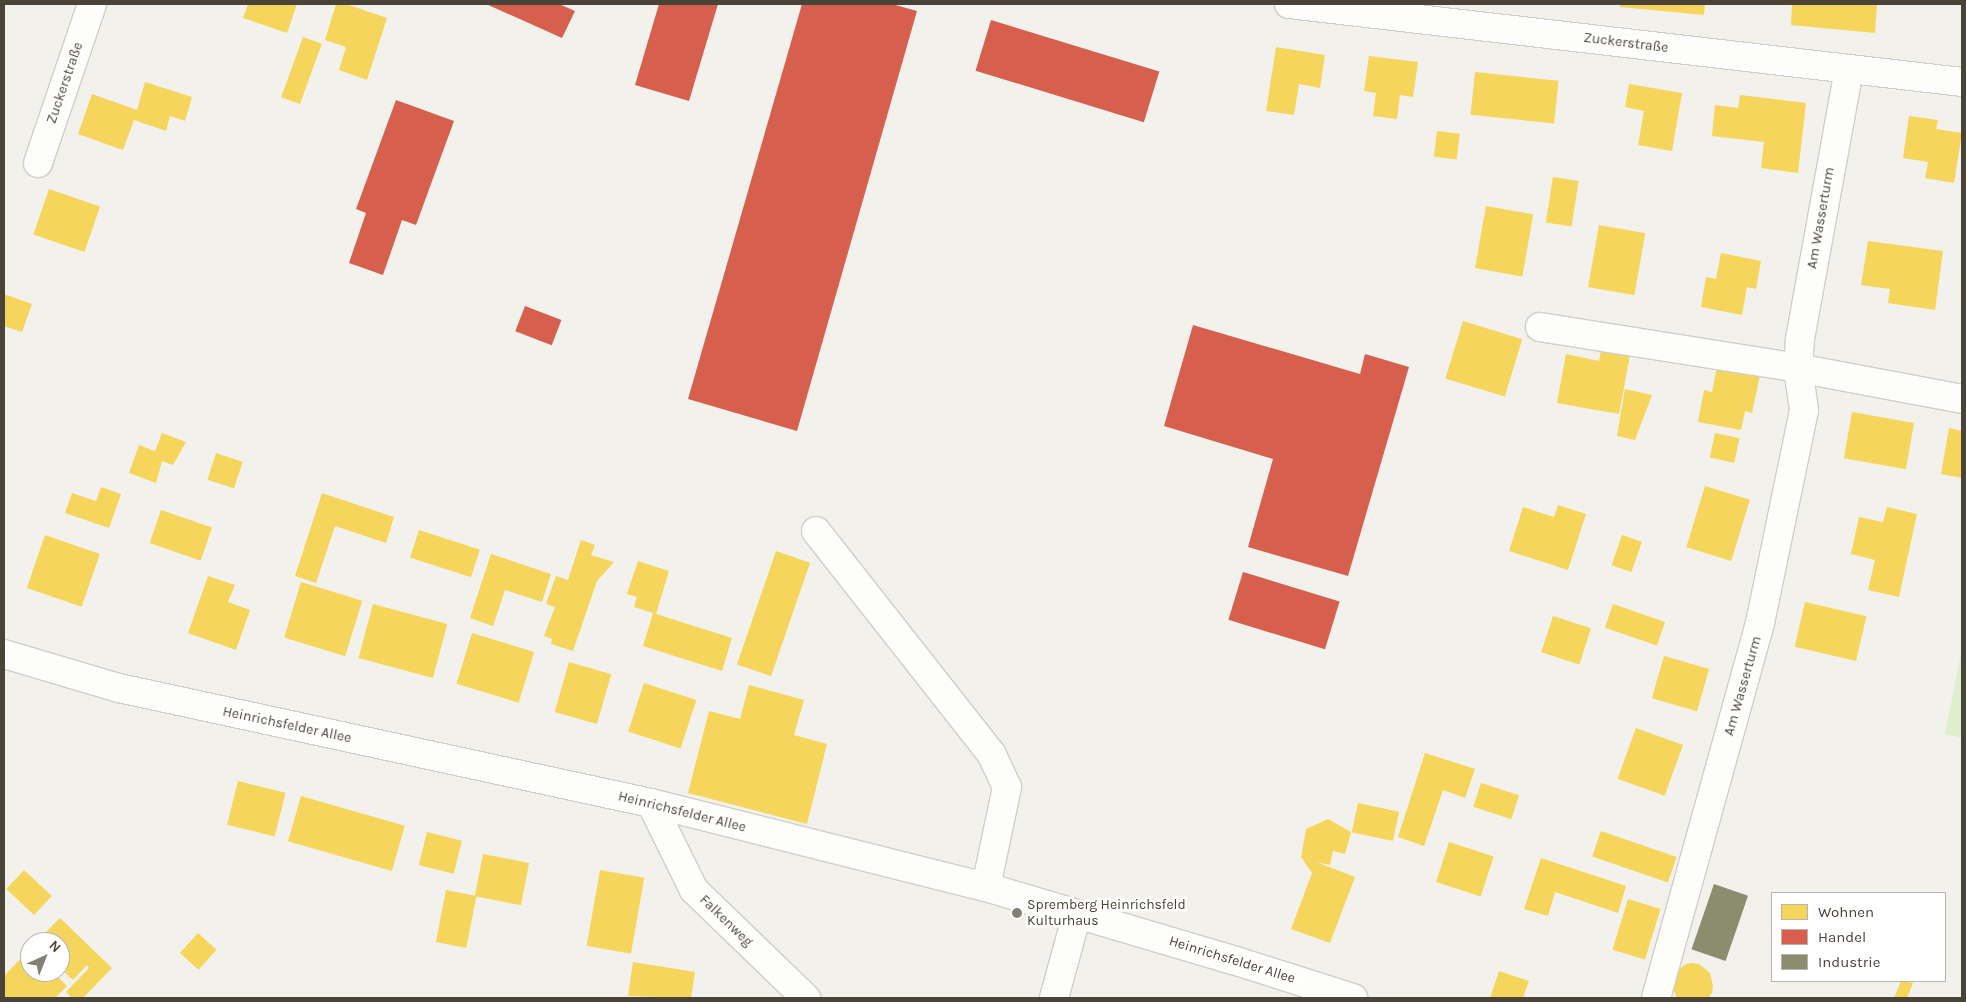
<!DOCTYPE html>
<meta charset="utf-8">
<style>
body{margin:0}
#map{position:relative;width:1966px;height:1002px;overflow:hidden;background:#f2f1ec;font-family:Karla,sans-serif}
div>[style]{position:absolute}
.green>*{inset:0;background:#dfeecc}
.homes>*{inset:0;background:#f6d55c;transform-origin:0 0}
.shops>*{inset:0;background:#d6604d;transform-origin:0 0}
.industry>*{inset:0;background:#8c8c6e;transform-origin:0 0}
.roads{filter:drop-shadow(1px 0 #d0cec9) drop-shadow(-1px 0 #d0cec9) drop-shadow(0 1px #d0cec9) drop-shadow(0 -1px #d0cec9)}
.minor>*{height:28px;margin:-14px;padding:0 14px;transform-origin:14px;border-radius:14px;background:#fdfdfc}
.dots>*{width:14px;height:14px;translate:-50% -50%;box-sizing:border-box;border:2px solid #fff;border-radius:50%}
span{translate:-50% -50%;white-space:nowrap;text-align:center;line-height:1.15;-webkit-text-stroke:5px #fff;paint-order:stroke}
.street-label{font-size:14px;color:#4a4337}
.poi-label{font-size:14px;color:#4a4337}
.left{translate:0 -50%;text-align:left}
.frame{position:absolute;inset:0;border:5px solid #4a4337;pointer-events:none}
.legend{position:absolute;left:1771px;top:892px;width:175px;height:90px;box-sizing:border-box;background:#fff;border:1px solid #b7b4af;margin:0;padding:6px 9px;list-style:none;font-size:15px;color:#4a4337}
.legend li{display:flex;align-items:center;gap:10px;height:25px}
.legend b{width:25px;border:1px solid #b7b4af}
.north{position:absolute;left:20px;top:932px;width:50px;height:50px;box-sizing:border-box;background:#fff;border:1px solid #b7b4af;border-radius:50%;rotate:44deg;font-size:14px;font-weight:700;line-height:20px;text-align:center;color:#4a4337}
.north::after{content:'';display:block;margin:auto;width:18px;height:22px;background:#858076;clip-path:polygon(50% 0,100% 100%,50% 72%,0 100%)}
</style>
<div id="map">
<div class="green">
<div style="clip-path:polygon(1962px 649px,1962px 738px,1945px 734px)"></div>
</div>
<div class="homes">
<div style="clip-path:polygon(248px 4px,297px 4px,287px 33px,243px 18px)"></div>
<div style="clip-path:polygon(336px 4px,346px 4px,387px 18px,367px 80px,339px 70px,346px 47px,325px 40px)"></div>
<div style="clip-path:polygon(1620px 4px,1705px 4px,1704px 15px,1620px 7px)"></div>
<div style="clip-path:polygon(1792px 4px,1877px 4px,1875px 33px,1791px 25px)"></div>
<div style="left:303px;top:37px;width:20px;height:64px;rotate:20deg"></div>
<div style="clip-path:polygon(1276px 47px,1325px 55px,1320px 88px,1299px 84px,1294px 115px,1266px 111px)"></div>
<div style="clip-path:polygon(1369px 56px,1418px 62px,1413px 97px,1400px 95px,1397px 119px,1373px 116px,1376px 93px,1364px 91px)"></div>
<div style="left:1475px;top:72px;width:84px;height:43px;rotate:6deg"></div>
<div style="clip-path:polygon(145px 82px,192px 97px,185px 121px,170px 116px,166px 131px,134px 120px,123px 150px,78px 134px,92px 94px,137px 110px)"></div>
<div style="clip-path:polygon(1629px 84px,1682px 93px,1672px 151px,1638px 145px,1644px 111px,1625px 107px)"></div>
<div style="clip-path:polygon(1740px 95px,1806px 103px,1798px 173px,1761px 168px,1764px 142px,1712px 136px,1715px 105px,1738px 108px)"></div>
<div style="clip-path:polygon(1909px 116px,1938px 120px,1936px 129px,1962px 133px,1954px 183px,1925px 178px,1928px 162px,1903px 158px)"></div>
<div style="left:1437px;top:131px;width:23px;height:26px;rotate:7deg"></div>
<div style="left:1553px;top:177px;width:26px;height:46px;rotate:9deg"></div>
<div style="left:49px;top:189px;width:54px;height:48px;rotate:19deg"></div>
<div style="left:1486px;top:206px;width:48px;height:63px;rotate:10deg"></div>
<div style="left:1599px;top:225px;width:47px;height:63px;rotate:10deg"></div>
<div style="clip-path:polygon(1868px 241px,1943px 251px,1935px 310px,1888px 303px,1890px 289px,1861px 285px)"></div>
<div style="clip-path:polygon(1721px 253px,1761px 261px,1756px 289px,1747px 287px,1742px 315px,1701px 307px,1706px 277px,1716px 279px)"></div>
<div style="clip-path:polygon(4px 294px,32px 304px,22px 332px,4px 326px)"></div>
<div style="left:1463px;top:321px;width:62px;height:60px;rotate:17deg"></div>
<div style="clip-path:polygon(1601px 350px,1630px 355px,1619px 414px,1557px 403px,1566px 354px,1599px 361px)"></div>
<div style="clip-path:polygon(1717px 367px,1760px 375px,1752px 413px,1745px 411px,1741px 430px,1698px 422px,1704px 390px,1712px 392px)"></div>
<div style="clip-path:polygon(1625px 389px,1652px 395px,1635px 440px,1617px 436px)"></div>
<div style="left:1852px;top:412px;width:63px;height:47px;rotate:10deg"></div>
<div style="clip-path:polygon(1949px 428px,1962px 431px,1962px 478px,1941px 474px)"></div>
<div style="clip-path:polygon(162px 433px,186px 442px,173px 465px,162px 461px,156px 483px,129px 473px,139px 445px,155px 451px)"></div>
<div style="left:1715px;top:433px;width:25px;height:25px;rotate:12deg"></div>
<div style="left:216px;top:453px;width:28px;height:28px;rotate:18deg"></div>
<div style="left:1705px;top:486px;width:47px;height:64px;rotate:17deg"></div>
<div style="clip-path:polygon(101px 487px,121px 494px,109px 528px,65px 513px,72px 493px,96px 501px)"></div>
<div style="clip-path:polygon(322px 493px,394px 517px,386px 543px,335px 526px,316px 583px,295px 576px)"></div>
<div style="clip-path:polygon(1558px 505px,1586px 514px,1568px 570px,1509px 551px,1523px 507px,1554px 517px)"></div>
<div style="clip-path:polygon(1887px 507px,1917px 514px,1899px 597px,1868px 590px,1875px 560px,1851px 554px,1859px 517px,1883px 522px)"></div>
<div style="left:161px;top:510px;width:54px;height:35px;rotate:19deg"></div>
<div style="left:419px;top:530px;width:64px;height:29px;rotate:18deg"></div>
<div style="left:45px;top:535px;width:58px;height:56px;rotate:19deg"></div>
<div style="left:1622px;top:535px;width:21px;height:32px;rotate:19deg"></div>
<div style="clip-path:polygon(581px 540px,595px 545px,591px 555px,614px 562px,597px 581px,573px 651px,551px 644px,552px 639px,544px 636px,555px 607px,546px 604px,556px 576px,568px 580px)"></div>
<div style="left:776px;top:551px;width:36px;height:120px;rotate:19deg"></div>
<div style="clip-path:polygon(491px 554px,551px 574px,542px 602px,505px 590px,493px 626px,470px 618px)"></div>
<div style="clip-path:polygon(638px 561px,669px 571px,656px 614px,732px 638px,722px 671px,643px 646px,653px 613px,634px 607px,637px 597px,627px 594px)"></div>
<div style="clip-path:polygon(208px 576px,235px 585px,228px 602px,250px 610px,236px 650px,188px 633px)"></div>
<div style="left:301px;top:582px;width:64px;height:58px;rotate:17deg"></div>
<div style="left:1805px;top:602px;width:63px;height:46px;rotate:13deg"></div>
<div style="left:373px;top:604px;width:77px;height:56px;rotate:15deg"></div>
<div style="left:1613px;top:604px;width:55px;height:25px;rotate:19deg"></div>
<div style="left:1553px;top:616px;width:40px;height:38px;rotate:18deg"></div>
<div style="left:472px;top:633px;width:65px;height:53px;rotate:17deg"></div>
<div style="left:1664px;top:656px;width:47px;height:44px;rotate:16deg"></div>
<div style="left:569px;top:662px;width:44px;height:52px;rotate:16deg"></div>
<div style="left:644px;top:683px;width:55px;height:51px;rotate:18deg"></div>
<div style="clip-path:polygon(749px 685px,804px 700px,794px 735px,827px 744px,807px 824px,688px 793px,709px 711px,740px 719px)"></div>
<div style="left:1636px;top:728px;width:50px;height:54px;rotate:20deg"></div>
<div style="clip-path:polygon(1425px 753px,1475px 769px,1465px 798px,1443px 790px,1424px 846px,1398px 837px)"></div>
<div style="left:238px;top:781px;width:49px;height:45px;rotate:14deg"></div>
<div style="left:1481px;top:783px;width:40px;height:25px;rotate:18deg"></div>
<div style="left:301px;top:796px;width:108px;height:47px;rotate:16deg"></div>
<div style="left:1358px;top:803px;width:42px;height:30px;rotate:12deg"></div>
<div style="clip-path:polygon(1328px 819px,1351px 832px,1345px 854px,1333px 851px,1330px 865px,1316px 862px,1355px 877px,1330px 943px,1291px 929px,1312px 873px,1301px 857px,1306px 829px)"></div>
<div style="left:1601px;top:831px;width:80px;height:27px;rotate:19deg"></div>
<div style="left:427px;top:832px;width:36px;height:34px;rotate:14deg"></div>
<div style="left:1449px;top:842px;width:47px;height:42px;rotate:18deg"></div>
<div style="left:483px;top:854px;width:47px;height:43px;rotate:11deg"></div>
<div style="clip-path:polygon(1541px 858px,1626px 886px,1618px 913px,1555px 892px,1548px 916px,1524px 909px)"></div>
<div style="left:24px;top:870px;width:38px;height:26px;rotate:43deg"></div>
<div style="left:600px;top:870px;width:45px;height:77px;rotate:10deg"></div>
<div style="left:446px;top:890px;width:31px;height:53px;rotate:11deg"></div>
<div style="left:1628px;top:899px;width:34px;height:53px;rotate:17deg"></div>
<div style="clip-path:polygon(60px 918px,112px 968px,83px 998px,72px 998px,66px 992px,89px 968px,87px 965px,73px 980px,60px 968px,60px 942px,36px 942px)"></div>
<div style="left:198px;top:933px;width:25px;height:27px;rotate:42deg"></div>
<div style="clip-path:polygon(30px 949px,30px 972px,53px 972px,67px 986px,55px 998px,4px 998px,4px 976px)"></div>
<div style="clip-path:polygon(633px 962px,695px 972px,691px 998px,628px 996px)"></div>
<div style="clip-path:polygon(1693px 963px,1699px 964px,1710px 973px,1713px 986px,1712px 993px,1708px 998px,1677px 998px,1672px 986px,1675px 972px,1686px 964px)"></div>
<div style="clip-path:polygon(1499px 971px,1529px 981px,1523px 998px,1490px 998px)"></div>
<div style="clip-path:polygon(1901px 981px,1913px 983px,1907px 998px,1894px 998px)"></div>
</div>
<div class="shops">
<div style="clip-path:polygon(486px 4px,559px 4px,575px 11px,562px 38px)"></div>
<div style="clip-path:polygon(659px 4px,718px 4px,689px 101px,635px 85px)"></div>
<div style="clip-path:polygon(802px 4px,892px 4px,917px 11px,797px 431px,688px 399px)"></div>
<div style="left:991px;top:20px;width:176px;height:53px;rotate:17deg"></div>
<div style="clip-path:polygon(396px 100px,454px 121px,416px 225px,402px 220px,383px 275px,349px 263px,366px 213px,356px 209px)"></div>
<div style="left:525px;top:306px;width:39px;height:27px;rotate:21deg"></div>
<div style="clip-path:polygon(1193px 325px,1360px 374px,1365px 354px,1409px 367px,1348px 576px,1248px 547px,1273px 459px,1164px 426px)"></div>
<div style="left:1243px;top:572px;width:101px;height:50px;rotate:17deg"></div>
</div>
<div class="industry">
<div style="left:1714px;top:884px;width:36px;height:69px;rotate:19deg"></div>
</div>
<div class="roads">
<div class="minor">
<div style="left:1289px;top:4px;width:678px;rotate:6.61deg"></div>
<div style="left:38px;top:163px;width:168px;rotate:-71.2deg"></div>
<div style="left:1540px;top:327px;width:261px;rotate:9deg"></div>
<div style="left:1798px;top:368px;width:167px;rotate:10.7deg"></div>
<div style="left:816px;top:531px;width:285px;rotate:51.8deg"></div>
<div style="left:992px;top:755px;width:35px;rotate:65deg"></div>
<div style="left:1007px;top:787px;width:102px;rotate:101.9deg"></div>
<div style="left:4px;top:654px;width:120px;rotate:16.5deg"></div>
<div style="left:119px;top:688px;width:544px;rotate:12.2deg"></div>
<div style="left:651px;top:803px;width:345px;rotate:14.1deg"></div>
<div style="left:986px;top:887px;width:258px;rotate:16.5deg"></div>
<div style="left:1233px;top:960px;width:126px;rotate:17.6deg"></div>
<div style="left:651px;top:803px;width:97px;rotate:63.7deg"></div>
<div style="left:694px;top:890px;width:156px;rotate:44deg"></div>
<div style="left:1054px;top:998px;width:87px;rotate:-74.7deg"></div>
<div style="left:1656px;top:998px;width:389px;rotate:-74.5deg"></div>
<div style="left:1760px;top:623px;width:217px;rotate:-78.3deg"></div>
<div style="left:1804px;top:410px;width:42px;rotate:-98.1deg"></div>
<div style="left:1798px;top:368px;width:29px;rotate:-86deg"></div>
<div style="left:1800px;top:339px;width:274px;rotate:-79.7deg"></div>
</div>
</div>
<div class="dots">
<div style="left:1017px;top:913px;background:#858076"></div>
</div>
<div class="street-label">
<span style="left:1626px;top:43px;rotate:7deg">Zuckerstraße</span>
<span style="left:65px;top:83px;rotate:-71deg">Zuckerstraße</span>
<span style="left:1821px;top:218px;rotate:-80deg">Am Wasserturm</span>
<span style="left:1743px;top:686px;rotate:-74deg">Am Wasserturm</span>
<span style="left:287px;top:725px;rotate:12deg">Heinrichsfelder Allee</span>
<span style="left:682px;top:812px;rotate:14deg">Heinrichsfelder Allee</span>
<span style="left:726px;top:921px;rotate:44deg">Falkenweg</span>
<span style="left:1232px;top:960px;rotate:17deg">Heinrichsfelder Allee</span>
</div>
<div class="poi-label">
<span class="left" style="left:1027px;top:913px">Spremberg Heinrichsfeld<br>Kulturhaus</span>
</div>
<div class="frame"></div>
<ul class="legend">
<li><b style="height:14px;background:#f6d55c"></b>Wohnen</li>
<li><b style="height:14px;background:#d6604d"></b>Handel</li>
<li><b style="height:14px;background:#8c8c6e"></b>Industrie</li>
</ul>
<div class="north">N</div>
</div>
